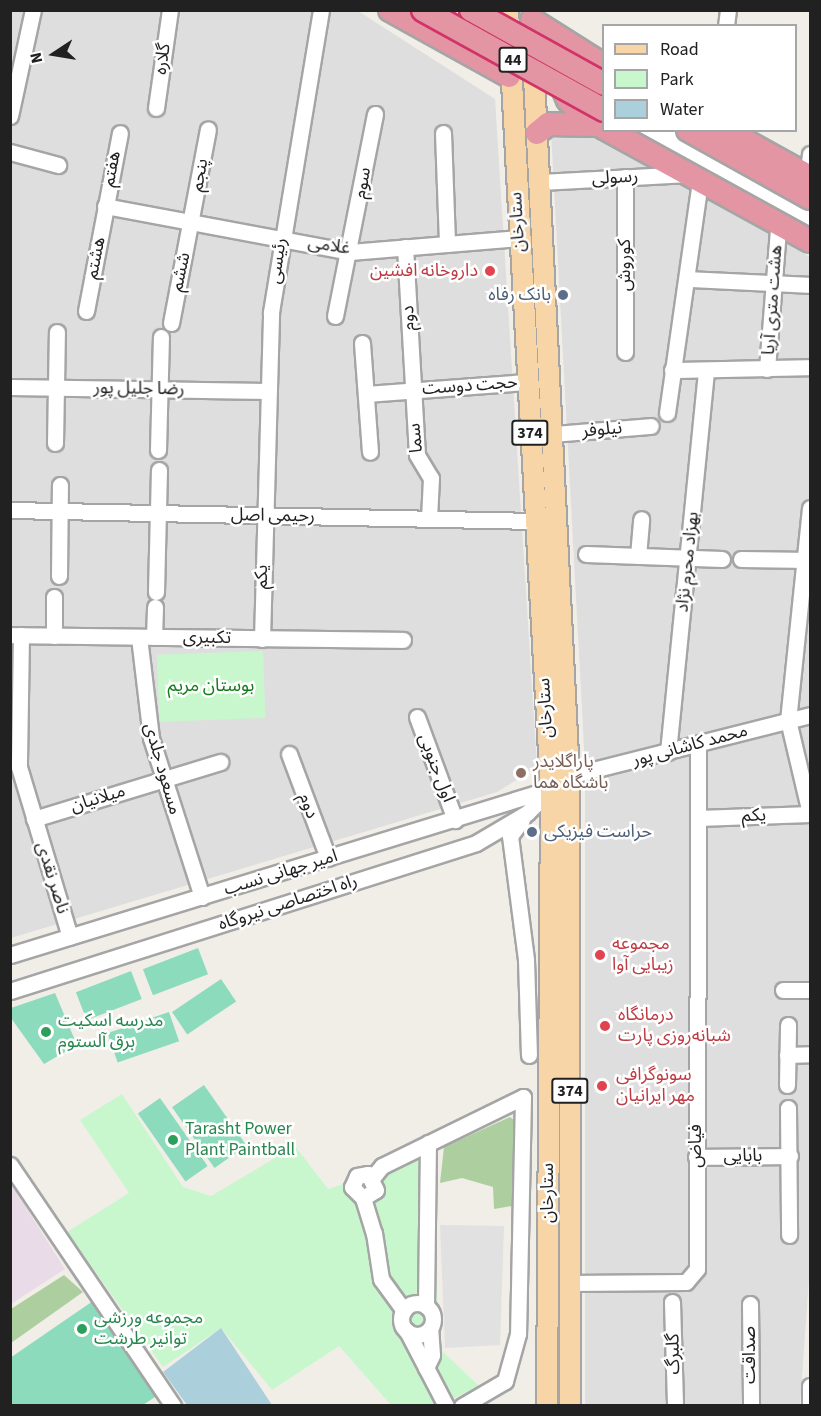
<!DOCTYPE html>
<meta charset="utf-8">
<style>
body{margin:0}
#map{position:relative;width:821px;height:1416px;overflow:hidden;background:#f1eee8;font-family:"Source Sans 3","Noto Sans Arabic",sans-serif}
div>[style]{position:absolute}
.residential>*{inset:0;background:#dfdede}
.industrial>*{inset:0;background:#e9dbe7}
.forest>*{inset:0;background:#adce9f}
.park>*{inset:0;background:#c9f7cd;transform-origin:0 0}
.pitch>*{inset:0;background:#8bdbbc;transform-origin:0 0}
.parking>*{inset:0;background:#e1e1e1}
.water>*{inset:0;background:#abd0dc}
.pier>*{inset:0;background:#fff}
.roads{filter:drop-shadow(2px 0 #a5a5a5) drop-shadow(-2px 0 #a5a5a5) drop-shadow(0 2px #a5a5a5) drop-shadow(0 -2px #a5a5a5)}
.minor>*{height:15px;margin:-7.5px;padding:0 7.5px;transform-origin:7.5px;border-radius:7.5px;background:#fff}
.minor>.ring{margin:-7.5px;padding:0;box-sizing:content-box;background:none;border:15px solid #fff;border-radius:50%}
.major>*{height:20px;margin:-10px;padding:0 10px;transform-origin:10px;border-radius:10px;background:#f7d5a7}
.highway>*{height:22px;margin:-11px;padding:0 11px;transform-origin:11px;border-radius:11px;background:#e395a3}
.bridges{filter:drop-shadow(2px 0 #d23268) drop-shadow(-2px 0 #d23268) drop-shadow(0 2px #d23268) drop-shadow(0 -2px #d23268)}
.highway-bridge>*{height:22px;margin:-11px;padding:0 11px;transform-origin:11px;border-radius:11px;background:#e395a3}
.dots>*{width:16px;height:16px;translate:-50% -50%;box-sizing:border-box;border:3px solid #fff;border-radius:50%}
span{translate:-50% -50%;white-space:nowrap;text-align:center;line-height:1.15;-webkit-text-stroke:5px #fff;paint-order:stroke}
.shield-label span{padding:2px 4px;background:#fff;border:2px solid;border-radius:4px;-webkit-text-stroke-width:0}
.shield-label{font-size:16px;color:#212121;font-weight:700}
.street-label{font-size:18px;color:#212121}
.health-label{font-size:18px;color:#be3a42}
.right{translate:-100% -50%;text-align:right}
.left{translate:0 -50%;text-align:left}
.service-label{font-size:18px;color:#4e5e75}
.park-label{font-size:18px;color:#127c1b}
.education-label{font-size:18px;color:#785e54}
.leisure-label{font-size:18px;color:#27864d}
.frame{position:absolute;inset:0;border:12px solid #212121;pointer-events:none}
.legend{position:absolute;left:602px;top:24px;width:195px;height:108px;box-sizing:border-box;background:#fff;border:2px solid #a6a6a6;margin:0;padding:8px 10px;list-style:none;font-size:18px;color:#212121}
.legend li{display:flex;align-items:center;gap:12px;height:30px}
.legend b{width:30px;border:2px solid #a6a6a6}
.north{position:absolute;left:24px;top:24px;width:60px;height:60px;-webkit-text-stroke:4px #fff;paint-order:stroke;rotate:258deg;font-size:16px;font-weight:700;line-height:24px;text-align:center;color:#212121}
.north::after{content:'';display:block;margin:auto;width:21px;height:27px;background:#212121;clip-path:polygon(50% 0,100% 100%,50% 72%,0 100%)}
</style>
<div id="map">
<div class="residential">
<div style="clip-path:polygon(11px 11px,358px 11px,495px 99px,537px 767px,497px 792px,11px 938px)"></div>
<div style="clip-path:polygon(551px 132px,588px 133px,810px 257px,810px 1265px,800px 1405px,585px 1405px,585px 766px)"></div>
</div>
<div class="industrial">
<div style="clip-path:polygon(11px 1184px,65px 1269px,11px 1304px,10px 1304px)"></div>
</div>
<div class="forest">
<div style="clip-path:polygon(510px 1117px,515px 1121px,512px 1206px,494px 1209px,493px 1187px,462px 1178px,440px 1183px,444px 1147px)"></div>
<div style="clip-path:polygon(64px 1275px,83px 1292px,11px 1343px,11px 1309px)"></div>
</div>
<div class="park">
<div style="left:263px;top:651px;width:67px;height:106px;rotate:88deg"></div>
<div style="clip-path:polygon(122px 1094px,183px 1187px,211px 1196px,295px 1146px,328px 1189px,430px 1156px,440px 1349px,479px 1386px,440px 1405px,391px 1405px,339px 1346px,272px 1390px,221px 1328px,163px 1367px,67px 1232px,129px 1193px,80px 1120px)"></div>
</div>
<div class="pitch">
<div style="left:198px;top:948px;width:28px;height:59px;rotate:69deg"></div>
<div style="left:131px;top:971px;width:30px;height:59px;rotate:69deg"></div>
<div style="left:221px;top:979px;width:27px;height:59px;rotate:56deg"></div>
<div style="clip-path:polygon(55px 993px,77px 1045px,44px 1064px,11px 1018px,11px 1008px)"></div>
<div style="left:169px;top:1012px;width:31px;height:65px;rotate:71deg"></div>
<div style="left:204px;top:1085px;width:74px;height:39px;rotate:55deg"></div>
<div style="left:160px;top:1098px;width:83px;height:27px;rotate:55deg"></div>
<div style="clip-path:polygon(93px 1301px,158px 1395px,143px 1405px,11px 1405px,10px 1358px)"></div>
</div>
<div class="parking">
<div style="clip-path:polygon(440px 1225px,504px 1226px,500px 1345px,445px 1348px)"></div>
</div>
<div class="water">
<div style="clip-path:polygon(221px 1328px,272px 1405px,187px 1405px,163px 1372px)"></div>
</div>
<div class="pier">
<div style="clip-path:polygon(626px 131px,711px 131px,810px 184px,810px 232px)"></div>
</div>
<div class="roads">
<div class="minor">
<div style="left:726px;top:26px;width:16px;rotate:-83deg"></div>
<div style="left:156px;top:108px;width:99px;rotate:-81.9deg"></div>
<div style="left:10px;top:116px;width:108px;rotate:-77.8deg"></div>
<div style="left:443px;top:133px;width:111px;rotate:87.9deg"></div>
<div style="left:10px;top:152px;width:50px;rotate:15.2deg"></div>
<div style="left:809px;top:162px;width:8px;rotate:-83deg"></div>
<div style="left:625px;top:177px;width:175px;rotate:90deg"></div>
<div style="left:539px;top:182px;width:147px;rotate:-3.1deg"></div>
<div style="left:105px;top:206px;width:249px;rotate:10.6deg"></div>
<div style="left:350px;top:252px;width:170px;rotate:-4.7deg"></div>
<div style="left:405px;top:247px;width:208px;rotate:86.7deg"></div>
<div style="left:417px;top:455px;width:27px;rotate:59deg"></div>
<div style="left:431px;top:478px;width:41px;rotate:92.8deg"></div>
<div style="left:688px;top:279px;width:122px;rotate:2.8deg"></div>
<div style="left:86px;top:311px;width:181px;rotate:-79.2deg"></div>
<div style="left:335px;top:316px;width:206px;rotate:-78.8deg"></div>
<div style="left:171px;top:323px;width:197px;rotate:-79.2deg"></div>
<div style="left:362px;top:343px;width:109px;rotate:85.8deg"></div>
<div style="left:767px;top:369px;width:139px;rotate:-85.5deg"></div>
<div style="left:672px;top:370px;width:138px;rotate:-1.2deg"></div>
<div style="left:10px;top:387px;width:257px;rotate:0.9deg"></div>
<div style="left:366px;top:394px;width:161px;rotate:-4.3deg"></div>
<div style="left:667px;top:413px;width:227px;rotate:-81.9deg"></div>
<div style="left:553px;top:434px;width:98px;rotate:-4.7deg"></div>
<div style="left:55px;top:443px;width:111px;rotate:-89deg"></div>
<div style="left:158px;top:450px;width:113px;rotate:-88.5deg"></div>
<div style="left:810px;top:508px;width:213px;rotate:95.9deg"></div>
<div style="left:788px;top:720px;width:96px;rotate:76.7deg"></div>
<div style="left:10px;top:510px;width:525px;rotate:1.2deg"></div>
<div style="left:586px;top:554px;width:136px;rotate:2.1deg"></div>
<div style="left:638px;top:556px;width:37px;rotate:-85deg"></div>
<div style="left:741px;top:559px;width:69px;rotate:0.8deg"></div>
<div style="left:59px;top:576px;width:91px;rotate:-89.4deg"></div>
<div style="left:156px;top:592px;width:122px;rotate:-88.6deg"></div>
<div style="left:54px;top:597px;width:39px;rotate:90deg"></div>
<div style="left:10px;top:635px;width:393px;rotate:0.7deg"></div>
<div style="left:21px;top:635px;width:132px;rotate:90.9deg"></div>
<div style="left:19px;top:767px;width:177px;rotate:73.3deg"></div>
<div style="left:139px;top:637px;width:102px;rotate:83.2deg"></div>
<div style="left:151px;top:738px;width:167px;rotate:72.2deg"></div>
<div style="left:154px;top:637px;width:30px;rotate:-88deg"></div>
<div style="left:262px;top:639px;width:327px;rotate:-88.4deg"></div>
<div style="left:271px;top:312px;width:306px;rotate:-80.6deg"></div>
<div style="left:417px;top:717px;width:110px;rotate:69.7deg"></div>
<div style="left:668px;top:752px;width:383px;rotate:-84.3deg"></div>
<div style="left:289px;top:754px;width:111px;rotate:69.4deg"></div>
<div style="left:569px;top:776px;width:249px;rotate:-14.2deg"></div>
<div style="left:698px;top:818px;width:112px;rotate:-2deg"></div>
<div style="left:34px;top:819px;width:195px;rotate:-17deg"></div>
<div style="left:522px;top:820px;width:20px;rotate:127deg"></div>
<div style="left:510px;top:836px;width:125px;rotate:82.6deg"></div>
<div style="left:526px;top:960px;width:95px;rotate:88.2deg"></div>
<div style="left:10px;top:955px;width:562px;rotate:-17.08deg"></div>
<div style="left:783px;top:990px;width:27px"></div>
<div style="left:10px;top:991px;width:489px;rotate:-17.6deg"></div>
<div style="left:476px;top:843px;width:59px;rotate:-30.5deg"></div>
<div style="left:527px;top:813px;width:34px;rotate:-45deg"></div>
<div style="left:787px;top:1055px;width:23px;rotate:-2deg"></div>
<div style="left:787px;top:1085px;width:60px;rotate:-89deg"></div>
<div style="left:788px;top:1108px;width:127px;rotate:89.5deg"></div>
<div style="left:696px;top:1157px;width:94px;rotate:-0.6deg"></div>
<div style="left:10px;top:1165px;width:291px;rotate:55.9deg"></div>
<div style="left:373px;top:1177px;width:14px;rotate:-51deg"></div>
<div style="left:382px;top:1166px;width:157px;rotate:-26.1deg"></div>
<div style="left:523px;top:1097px;width:237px;rotate:91.2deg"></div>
<div style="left:518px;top:1334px;width:49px;rotate:105.5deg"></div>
<div style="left:505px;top:1381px;width:50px;rotate:149.8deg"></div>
<div style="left:363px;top:1198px;width:15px;rotate:-32deg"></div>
<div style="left:376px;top:1190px;width:18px;rotate:-117deg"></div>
<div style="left:368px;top:1174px;width:11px;rotate:170deg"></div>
<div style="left:357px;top:1176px;width:12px;rotate:114deg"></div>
<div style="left:352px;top:1187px;width:16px;rotate:45deg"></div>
<div style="left:363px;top:1198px;width:37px;rotate:73deg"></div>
<div style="left:374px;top:1233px;width:47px;rotate:81.3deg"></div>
<div style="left:381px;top:1279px;width:39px;rotate:54deg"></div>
<div style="left:570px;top:1283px;width:116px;rotate:-0.5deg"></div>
<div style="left:686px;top:1282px;width:17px;rotate:-50deg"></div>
<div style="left:697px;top:1269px;width:525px;rotate:-89.89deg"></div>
<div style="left:672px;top:1302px;width:104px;rotate:88.3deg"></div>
<div class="ring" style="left:401px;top:1303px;width:17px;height:17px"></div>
<div style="left:750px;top:1304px;width:102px;rotate:89.4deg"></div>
<div style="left:426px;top:1306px;width:163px;rotate:-89.3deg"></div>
<div style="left:407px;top:1331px;width:85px;rotate:62.5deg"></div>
<div style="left:426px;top:1368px;width:14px;rotate:-65deg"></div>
<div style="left:432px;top:1355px;width:27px;rotate:-94deg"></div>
<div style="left:810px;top:1406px;width:20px;rotate:-90deg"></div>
</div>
<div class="major">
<div style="left:508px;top:10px;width:780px;rotate:86.84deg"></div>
<div style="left:551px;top:789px;width:617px;rotate:90.37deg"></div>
<div style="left:533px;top:58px;width:719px;rotate:87.13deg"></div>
<div style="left:569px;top:776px;width:630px;rotate:89.91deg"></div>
</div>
<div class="highway">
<div style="left:390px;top:10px;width:136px;rotate:29deg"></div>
<div style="left:532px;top:20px;width:80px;rotate:32.3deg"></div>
<div style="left:600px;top:63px;width:27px;rotate:178deg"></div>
<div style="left:573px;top:64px;width:11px;rotate:142deg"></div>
<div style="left:564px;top:71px;width:15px;rotate:98deg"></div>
<div style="left:562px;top:86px;width:15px;rotate:67deg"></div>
<div style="left:568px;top:100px;width:46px;rotate:37.9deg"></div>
<div style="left:608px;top:130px;width:230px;rotate:28.8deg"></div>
<div style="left:688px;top:130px;width:140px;rotate:29.1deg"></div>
<div style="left:725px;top:130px;width:97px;rotate:28.9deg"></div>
<div style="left:537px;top:133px;width:14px;rotate:-39deg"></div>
<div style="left:548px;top:124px;width:50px;rotate:1.1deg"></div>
</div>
</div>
<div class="bridges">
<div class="highway-bridge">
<div style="left:423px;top:10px;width:207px;rotate:28.9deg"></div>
<div style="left:471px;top:10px;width:152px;rotate:29.1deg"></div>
</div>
</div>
<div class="dots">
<div style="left:490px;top:271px;background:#e0444e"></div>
<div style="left:563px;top:295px;background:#5c6f8a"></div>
<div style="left:521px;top:773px;background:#8d6e63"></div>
<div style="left:532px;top:832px;background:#5c6f8a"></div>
<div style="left:600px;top:955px;background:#e0444e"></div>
<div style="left:605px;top:1026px;background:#e0444e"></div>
<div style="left:46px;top:1032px;background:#2e9e5b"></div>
<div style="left:602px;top:1086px;background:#e0444e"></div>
<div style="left:173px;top:1140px;background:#2e9e5b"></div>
<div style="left:82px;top:1329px;background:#2e9e5b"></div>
</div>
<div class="shield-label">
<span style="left:513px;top:60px">44</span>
<span style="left:530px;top:433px">374</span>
<span style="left:570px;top:1091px">374</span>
</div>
<div class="street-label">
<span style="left:163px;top:59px;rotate:-82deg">گلاره</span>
<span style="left:112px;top:169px;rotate:-79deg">هفتم</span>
<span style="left:200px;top:175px;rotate:-80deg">پنجم</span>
<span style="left:615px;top:178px;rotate:-3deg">رسولی</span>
<span style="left:363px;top:183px;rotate:-80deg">سوم</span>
<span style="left:518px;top:222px;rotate:-93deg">ستارخان</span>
<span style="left:329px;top:246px;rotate:9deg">غلامی</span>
<span style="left:96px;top:258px;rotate:-79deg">هشتم</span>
<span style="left:278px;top:261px;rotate:-82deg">رئیسی</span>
<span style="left:625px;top:265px;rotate:-90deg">کوروش</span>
<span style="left:181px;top:272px;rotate:-78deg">ششم</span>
<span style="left:773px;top:300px;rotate:-86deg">هشت متری آریا</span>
<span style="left:409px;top:318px;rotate:-93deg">دوم</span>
<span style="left:470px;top:386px;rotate:-4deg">حجت دوست</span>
<span style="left:139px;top:389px;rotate:1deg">رضا جلیل پور</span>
<span style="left:602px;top:430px;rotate:-5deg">نیلوفر</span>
<span style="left:416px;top:438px;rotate:-95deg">سما</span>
<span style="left:273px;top:516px;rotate:1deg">رحیمی اصل</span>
<span style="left:688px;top:562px;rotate:-84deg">بهزاد محرم نژاد</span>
<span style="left:262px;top:577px;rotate:-90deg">یکم</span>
<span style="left:207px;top:638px;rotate:1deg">تکبیری</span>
<span style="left:546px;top:708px;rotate:-93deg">ستارخان</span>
<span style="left:690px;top:746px;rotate:-15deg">محمد کاشانی پور</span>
<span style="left:436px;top:768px;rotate:69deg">اول جنوبی</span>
<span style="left:162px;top:769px;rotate:74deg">مسعود جلدی</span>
<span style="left:98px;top:799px;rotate:-17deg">میلانیان</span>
<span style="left:308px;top:806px;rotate:69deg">دوم</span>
<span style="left:754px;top:816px;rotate:-2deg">یکم</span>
<span style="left:281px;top:873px;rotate:-17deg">امیر جهانی نسب</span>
<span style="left:52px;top:878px;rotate:73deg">ناصر نقدی</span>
<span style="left:288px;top:903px;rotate:-18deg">راه اختصاصی نیروگاه</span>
<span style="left:696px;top:1146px;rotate:-90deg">فیاض</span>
<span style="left:743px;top:1156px">بابایی</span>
<span style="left:548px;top:1193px;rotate:-90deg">ستارخان</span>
<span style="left:674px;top:1354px;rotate:-91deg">گلبرگ</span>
<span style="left:750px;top:1355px;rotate:-90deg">صداقت</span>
</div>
<div class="health-label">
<span class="right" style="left:478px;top:271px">داروخانه افشین</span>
<span class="left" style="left:612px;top:955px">مجموعه<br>زیبایی آوا</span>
<span class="left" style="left:618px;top:1026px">درمانگاه<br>شبانه‌روزی پارت</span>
<span class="left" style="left:616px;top:1086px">سونوگرافی<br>مهر ایرانیان</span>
</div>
<div class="service-label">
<span class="right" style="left:551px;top:295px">بانک رفاه</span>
<span class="left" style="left:544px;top:832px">حراست فیزیکی</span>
</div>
<div class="park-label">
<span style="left:211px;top:686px">بوستان مریم</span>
</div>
<div class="education-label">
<span class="left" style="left:533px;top:773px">پاراگلایدر<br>باشگاه هما</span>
</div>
<div class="leisure-label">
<span class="left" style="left:58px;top:1032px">مدرسه اسکیت<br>برق آلستوم</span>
<span class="left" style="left:185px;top:1140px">Tarasht Power<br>Plant Paintball</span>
<span class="left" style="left:94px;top:1329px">مجموعه ورزشی<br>توانیر طرشت</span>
</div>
<div class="frame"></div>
<ul class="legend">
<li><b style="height:8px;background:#f7d5a7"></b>Road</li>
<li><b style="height:16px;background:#c9f7cd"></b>Park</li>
<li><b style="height:16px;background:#abd0dc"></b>Water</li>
</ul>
<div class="north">N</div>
</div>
